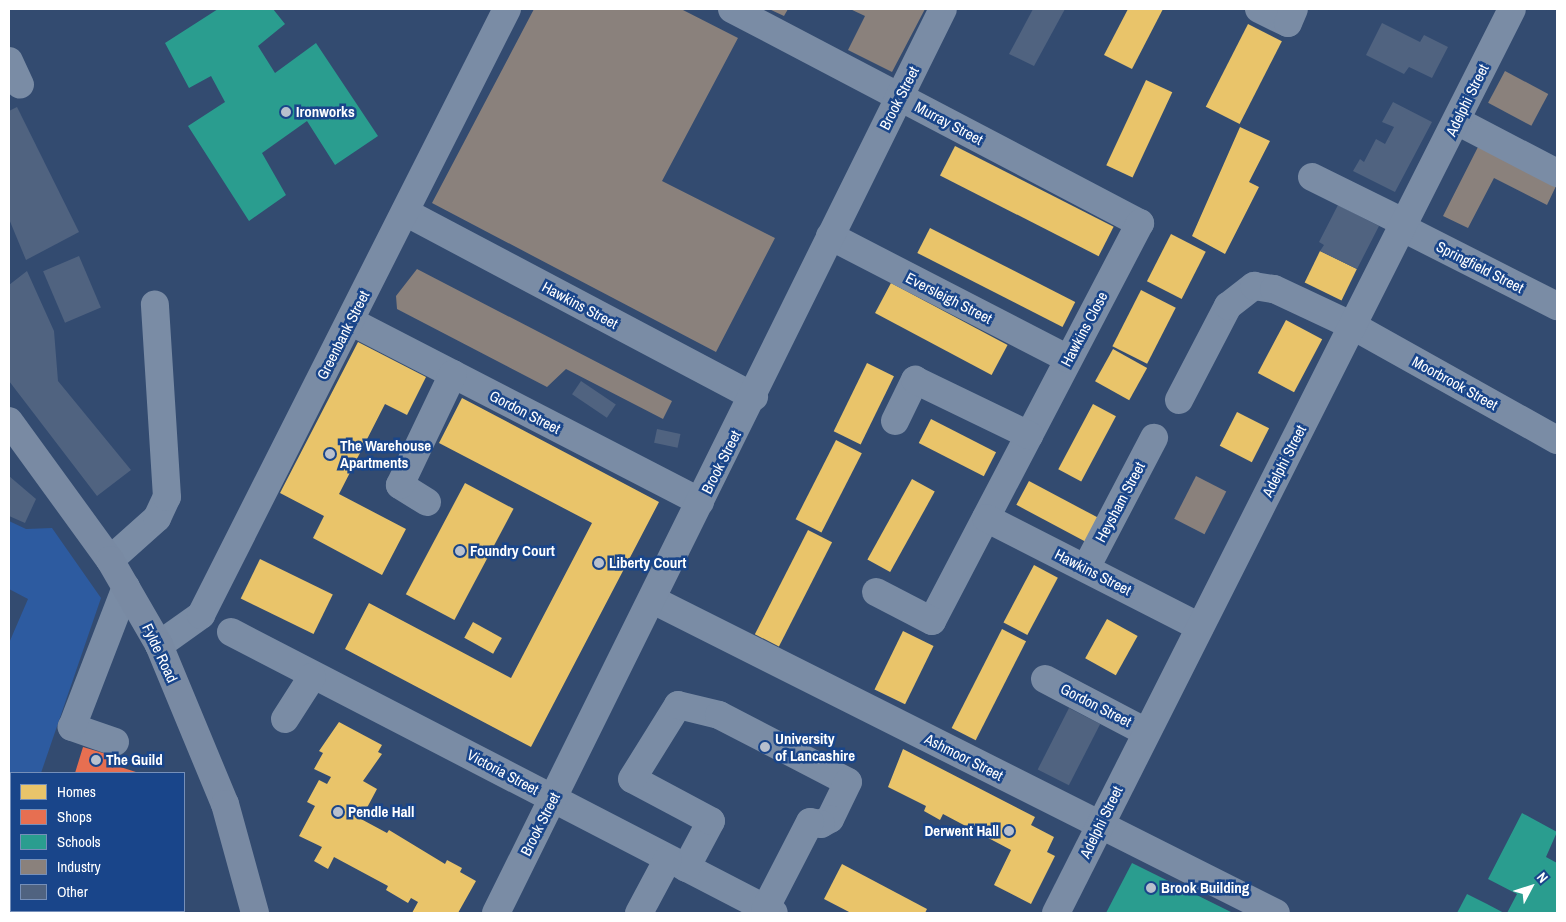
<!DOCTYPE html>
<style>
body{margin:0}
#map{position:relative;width:1566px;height:922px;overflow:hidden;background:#334b70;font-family:"Archivo Narrow",sans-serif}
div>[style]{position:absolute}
.green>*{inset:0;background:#2d5ba0}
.homes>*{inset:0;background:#e9c46a;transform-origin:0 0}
.shops>*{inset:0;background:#e76f51}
.schools>*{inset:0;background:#2a9d8f}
.industry>*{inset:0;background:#8a817c;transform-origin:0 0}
.building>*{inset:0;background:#506380;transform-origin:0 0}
.minor>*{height:28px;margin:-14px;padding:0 14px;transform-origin:14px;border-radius:14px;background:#7a8ca5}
.major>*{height:28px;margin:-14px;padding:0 14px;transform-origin:14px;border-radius:14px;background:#798aa3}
.dots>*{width:14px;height:14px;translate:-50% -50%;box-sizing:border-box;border:2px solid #19458a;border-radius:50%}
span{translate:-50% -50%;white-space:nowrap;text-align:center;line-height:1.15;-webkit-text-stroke:5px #19458a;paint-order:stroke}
.street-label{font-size:15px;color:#fff}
.poi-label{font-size:15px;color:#fff;font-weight:700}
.left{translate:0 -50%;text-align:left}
.right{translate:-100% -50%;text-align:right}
.frame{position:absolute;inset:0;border:10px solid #fff;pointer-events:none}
.legend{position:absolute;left:10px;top:772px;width:175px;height:140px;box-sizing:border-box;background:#19458a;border:1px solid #758fb9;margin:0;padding:6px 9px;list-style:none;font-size:15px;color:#fff}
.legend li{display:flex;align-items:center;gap:10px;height:25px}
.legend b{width:25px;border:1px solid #758fb9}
.north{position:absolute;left:1506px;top:862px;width:50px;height:50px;-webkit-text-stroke:4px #19458a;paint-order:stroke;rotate:50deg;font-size:14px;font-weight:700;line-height:20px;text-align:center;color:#fff}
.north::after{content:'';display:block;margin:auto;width:18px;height:22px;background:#fff;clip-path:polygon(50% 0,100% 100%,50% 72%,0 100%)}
</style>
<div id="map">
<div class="green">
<div style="clip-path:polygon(9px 521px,26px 529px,52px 528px,101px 598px,41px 773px,11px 773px,9px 860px,9px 643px,28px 599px,9px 589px)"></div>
</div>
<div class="homes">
<div style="clip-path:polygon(1128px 9px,1163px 9px,1132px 69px,1104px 55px)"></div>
<div style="left:1248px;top:24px;width:38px;height:93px;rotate:27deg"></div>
<div style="left:1146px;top:80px;width:29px;height:94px;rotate:25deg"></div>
<div style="clip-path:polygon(1240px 127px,1270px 141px,1249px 182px,1259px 187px,1225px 254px,1192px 236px)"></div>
<div style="left:955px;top:146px;width:178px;height:33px;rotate:27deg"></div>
<div style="left:930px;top:228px;width:163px;height:28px;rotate:27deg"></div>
<div style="left:1171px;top:234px;width:39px;height:53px;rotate:27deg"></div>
<div style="left:1320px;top:251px;width:41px;height:35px;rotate:26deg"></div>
<div style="left:891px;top:283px;width:132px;height:34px;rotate:28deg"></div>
<div style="left:1141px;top:290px;width:39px;height:63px;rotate:27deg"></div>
<div style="left:1286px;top:320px;width:41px;height:60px;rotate:28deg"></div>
<div style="clip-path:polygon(358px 342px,426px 377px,407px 415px,385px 404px,339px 494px,406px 529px,382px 575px,313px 538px,324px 516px,280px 493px)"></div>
<div style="left:1113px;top:349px;width:39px;height:37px;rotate:29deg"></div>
<div style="left:867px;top:363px;width:30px;height:76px;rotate:26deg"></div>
<div style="clip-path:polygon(462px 398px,659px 502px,531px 747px,345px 649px,369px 603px,511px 678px,592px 523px,439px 443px)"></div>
<div style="left:1093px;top:404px;width:26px;height:74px;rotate:28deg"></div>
<div style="left:1237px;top:412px;width:36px;height:38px;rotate:27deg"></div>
<div style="left:931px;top:419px;width:73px;height:27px;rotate:27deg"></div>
<div style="left:836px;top:440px;width:29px;height:89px;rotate:27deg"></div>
<div style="left:912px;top:479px;width:26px;height:92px;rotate:29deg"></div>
<div style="left:1029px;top:481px;width:79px;height:27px;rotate:28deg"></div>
<div style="left:465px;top:483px;width:55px;height:126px;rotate:28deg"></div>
<div style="left:808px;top:530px;width:27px;height:117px;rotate:27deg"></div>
<div style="left:260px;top:559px;width:81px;height:44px;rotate:26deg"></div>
<div style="left:1034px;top:565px;width:27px;height:65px;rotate:28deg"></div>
<div style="left:1107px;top:619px;width:35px;height:45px;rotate:29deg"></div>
<div style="left:473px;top:622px;width:33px;height:18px;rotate:29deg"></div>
<div style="left:1002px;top:629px;width:27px;height:111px;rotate:27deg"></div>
<div style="left:903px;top:631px;width:34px;height:65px;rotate:26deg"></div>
<div style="clip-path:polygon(339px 722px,382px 745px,378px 752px,382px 754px,363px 781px,377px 789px,361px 819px,387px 833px,389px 830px,445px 864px,447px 860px,462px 868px,460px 872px,476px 881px,458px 913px,412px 913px,418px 902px,411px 898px,408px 903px,386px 890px,388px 886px,334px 857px,328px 869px,314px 861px,322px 847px,299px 836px,315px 806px,307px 802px,319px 780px,327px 784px,331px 777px,314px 769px,323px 753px,319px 751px)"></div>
<div style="clip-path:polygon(903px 749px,1035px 817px,1031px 825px,1054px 837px,1047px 852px,1055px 856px,1031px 904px,994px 885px,1011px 850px,943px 814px,940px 820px,924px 811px,926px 806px,888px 787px)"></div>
<div style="clip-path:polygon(842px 864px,927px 909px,925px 913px,851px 913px,824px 899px)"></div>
</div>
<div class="shops">
<div style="clip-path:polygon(83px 747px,113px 756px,111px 764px,139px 773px,75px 773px)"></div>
</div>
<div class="schools">
<div style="clip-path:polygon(218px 9px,273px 9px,285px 24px,258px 46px,275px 73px,316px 43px,378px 136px,335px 165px,307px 121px,262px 153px,286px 195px,249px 221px,188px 126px,225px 102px,211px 76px,189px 88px,165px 43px)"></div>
<div style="clip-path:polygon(1522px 813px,1557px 832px,1546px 857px,1557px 863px,1557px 913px,1507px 913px,1517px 894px,1488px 879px)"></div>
<div style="clip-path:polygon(1132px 863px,1233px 913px,1106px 913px)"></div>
<div style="clip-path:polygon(1467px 894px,1487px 904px,1504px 913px,1457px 913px)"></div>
<div style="clip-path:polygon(11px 904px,11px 911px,51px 913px,9px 913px)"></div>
</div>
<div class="industry">
<div style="clip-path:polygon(534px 9px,681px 9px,738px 38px,662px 181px,775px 238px,716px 352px,432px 203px)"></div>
<div style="clip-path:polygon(769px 9px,788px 9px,784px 16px)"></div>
<div style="clip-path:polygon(850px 9px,925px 9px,892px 72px,848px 50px,865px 16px)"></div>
<div style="left:1505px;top:71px;width:49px;height:36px;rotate:28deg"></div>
<div style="clip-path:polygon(1479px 145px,1557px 184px,1547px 205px,1494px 178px,1468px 228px,1443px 216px)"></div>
<div style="clip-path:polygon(417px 269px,672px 401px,663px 419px,566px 369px,547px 387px,397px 309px,396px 296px)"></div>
<div style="left:1196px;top:476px;width:34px;height:48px;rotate:27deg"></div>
</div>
<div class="building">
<div style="clip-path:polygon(1033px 9px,1065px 9px,1034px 66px,1009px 54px)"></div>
<div style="clip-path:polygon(1382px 23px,1420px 42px,1424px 35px,1448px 47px,1432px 78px,1409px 67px,1404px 74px,1366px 55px)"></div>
<div style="clip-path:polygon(1393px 102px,1432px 122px,1395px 192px,1353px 171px,1360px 159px,1364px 162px,1376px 139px,1385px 144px,1394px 127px,1382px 122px)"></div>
<div style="clip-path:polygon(17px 107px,79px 232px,26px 260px,9px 219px,9px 111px)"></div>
<div style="clip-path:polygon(1338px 205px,1379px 226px,1357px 269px,1320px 251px,1324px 245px,1319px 242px)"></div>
<div style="left:79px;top:256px;width:56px;height:39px;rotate:67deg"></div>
<div style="clip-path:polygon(27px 271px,54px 331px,58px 381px,131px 470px,97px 496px,9px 381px,9px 285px)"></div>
<div style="left:581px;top:381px;width:42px;height:16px;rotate:34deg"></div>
<div style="left:657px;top:429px;width:24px;height:14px;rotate:12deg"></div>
<div style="clip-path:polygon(9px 476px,36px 499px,25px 523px,9px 516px)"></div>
<div style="left:1069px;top:708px;width:35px;height:69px;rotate:27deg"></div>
</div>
<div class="minor">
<div style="left:732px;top:9px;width:461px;rotate:27.7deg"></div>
<div style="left:1140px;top:223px;width:449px;rotate:117.6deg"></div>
<div style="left:932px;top:621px;width:63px;rotate:-152.6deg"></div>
<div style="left:1259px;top:9px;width:32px;rotate:26deg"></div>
<div style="left:1288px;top:23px;width:15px;rotate:-67deg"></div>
<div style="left:9px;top:61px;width:26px;rotate:65deg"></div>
<div style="left:1457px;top:121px;width:113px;rotate:27.5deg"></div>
<div style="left:1312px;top:177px;width:104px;rotate:26.3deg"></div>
<div style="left:405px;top:212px;width:395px;rotate:27.9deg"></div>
<div style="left:1403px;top:228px;width:173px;rotate:26.9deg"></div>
<div style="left:830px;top:236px;width:268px;rotate:27.3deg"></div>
<div style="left:350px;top:321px;width:394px;rotate:27.3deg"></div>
<div style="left:1179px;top:400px;width:106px;rotate:-62.5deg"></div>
<div style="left:1228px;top:306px;width:33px;rotate:-38deg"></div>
<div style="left:1254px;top:286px;width:20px;rotate:9deg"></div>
<div style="left:1274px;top:289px;width:87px;rotate:25.1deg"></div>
<div style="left:1353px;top:326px;width:234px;rotate:29.2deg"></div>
<div style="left:895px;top:421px;width:46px;rotate:-64deg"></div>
<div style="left:915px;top:380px;width:127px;rotate:25.8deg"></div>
<div style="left:427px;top:502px;width:32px;rotate:-148deg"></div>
<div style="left:400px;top:485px;width:123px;rotate:-64.5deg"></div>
<div style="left:986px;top:518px;width:240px;rotate:27deg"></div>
<div style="left:110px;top:560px;width:63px;rotate:-41.8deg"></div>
<div style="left:157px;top:518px;width:23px;rotate:-65deg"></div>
<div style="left:167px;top:497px;width:193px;rotate:-93.6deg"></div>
<div style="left:1086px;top:568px;width:147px;rotate:-62.4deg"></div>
<div style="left:653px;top:600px;width:697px;rotate:26.68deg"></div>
<div style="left:231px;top:632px;width:611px;rotate:27.36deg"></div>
<div style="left:159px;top:645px;width:52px;rotate:-35.5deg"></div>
<div style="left:201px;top:615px;width:679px;rotate:-63.21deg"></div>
<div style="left:1045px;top:679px;width:114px;rotate:27.7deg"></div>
<div style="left:285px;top:719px;width:50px;rotate:-57.3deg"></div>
<div style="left:115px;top:742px;width:46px;rotate:-160.8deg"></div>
<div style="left:72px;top:727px;width:150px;rotate:-68.9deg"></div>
<div style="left:686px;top:868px;width:53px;rotate:-62deg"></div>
<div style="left:711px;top:821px;width:89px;rotate:-152deg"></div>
<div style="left:632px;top:779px;width:87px;rotate:-58.1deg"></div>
<div style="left:678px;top:705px;width:42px;rotate:13.7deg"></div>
<div style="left:719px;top:715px;width:145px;rotate:27.4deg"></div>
<div style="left:848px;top:782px;width:41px;rotate:115.9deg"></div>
<div style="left:830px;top:819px;width:10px;rotate:151deg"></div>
<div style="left:821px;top:824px;width:11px;rotate:-170deg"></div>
<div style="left:810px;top:822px;width:98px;rotate:117.3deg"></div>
<div style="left:496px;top:913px;width:1008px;rotate:-63.69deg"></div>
<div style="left:639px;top:913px;width:61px;rotate:-61.8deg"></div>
<div style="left:1056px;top:913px;width:1012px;rotate:-63.23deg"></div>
</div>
<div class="major">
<div style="left:9px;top:421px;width:172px;rotate:54deg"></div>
<div style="left:110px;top:560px;width:98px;rotate:60deg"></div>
<div style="left:159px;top:645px;width:172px;rotate:67.5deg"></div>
<div style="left:225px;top:804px;width:113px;rotate:74.6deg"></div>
</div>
<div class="dots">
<div style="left:286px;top:112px;background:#b8c0cd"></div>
<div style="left:330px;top:454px;background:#b8c0cd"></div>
<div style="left:460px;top:551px;background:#b8c0cd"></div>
<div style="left:599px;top:563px;background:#b8c0cd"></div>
<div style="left:765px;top:747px;background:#b8c0cd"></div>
<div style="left:96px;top:760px;background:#b8c0cd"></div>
<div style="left:338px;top:812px;background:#b8c0cd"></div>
<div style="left:1009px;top:831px;background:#b8c0cd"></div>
<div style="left:1151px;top:888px;background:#b8c0cd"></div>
</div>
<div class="street-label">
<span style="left:899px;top:98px;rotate:-63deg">Brook Street</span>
<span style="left:1467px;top:100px;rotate:-64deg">Adelphi Street</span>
<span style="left:949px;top:123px;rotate:28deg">Murray Street</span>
<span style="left:1480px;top:267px;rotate:27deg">Springfield Street</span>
<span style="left:949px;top:298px;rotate:27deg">Eversleigh Street</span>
<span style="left:580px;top:305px;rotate:28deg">Hawkins Street</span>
<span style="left:1084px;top:329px;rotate:-62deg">Hawkins Close</span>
<span style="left:343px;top:335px;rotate:-63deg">Greenbank Street</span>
<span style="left:1455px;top:383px;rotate:29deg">Moorbrook Street</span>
<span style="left:525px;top:412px;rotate:27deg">Gordon Street</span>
<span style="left:1284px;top:461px;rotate:-63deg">Adelphi Street</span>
<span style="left:721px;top:462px;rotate:-63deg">Brook Street</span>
<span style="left:1120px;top:502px;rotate:-62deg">Heysham Street</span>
<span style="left:1093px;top:572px;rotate:27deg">Hawkins Street</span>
<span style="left:160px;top:653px;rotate:65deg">Fylde Road</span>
<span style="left:1096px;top:705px;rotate:27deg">Gordon Street</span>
<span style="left:964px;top:757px;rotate:27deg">Ashmoor Street</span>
<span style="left:503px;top:772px;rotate:28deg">Victoria Street</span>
<span style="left:1101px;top:822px;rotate:-64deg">Adelphi Street</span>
<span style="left:540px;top:824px;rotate:-63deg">Brook Street</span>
</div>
<div class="poi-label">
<span class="left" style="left:296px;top:112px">Ironworks</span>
<span class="left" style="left:340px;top:454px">The Warehouse<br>Apartments</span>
<span class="left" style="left:470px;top:551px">Foundry Court</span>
<span class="left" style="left:609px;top:563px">Liberty Court</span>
<span class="left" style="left:775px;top:747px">University<br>of Lancashire</span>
<span class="left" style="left:106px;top:760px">The Guild</span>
<span class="left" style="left:348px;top:812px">Pendle Hall</span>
<span class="right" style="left:999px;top:831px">Derwent Hall</span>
<span class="left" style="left:1161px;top:888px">Brook Building</span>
</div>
<div class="frame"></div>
<ul class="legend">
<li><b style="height:14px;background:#e9c46a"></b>Homes</li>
<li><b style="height:14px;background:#e76f51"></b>Shops</li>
<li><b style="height:14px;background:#2a9d8f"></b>Schools</li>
<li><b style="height:14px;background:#8a817c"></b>Industry</li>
<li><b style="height:14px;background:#506380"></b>Other</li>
</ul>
<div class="north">N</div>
</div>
